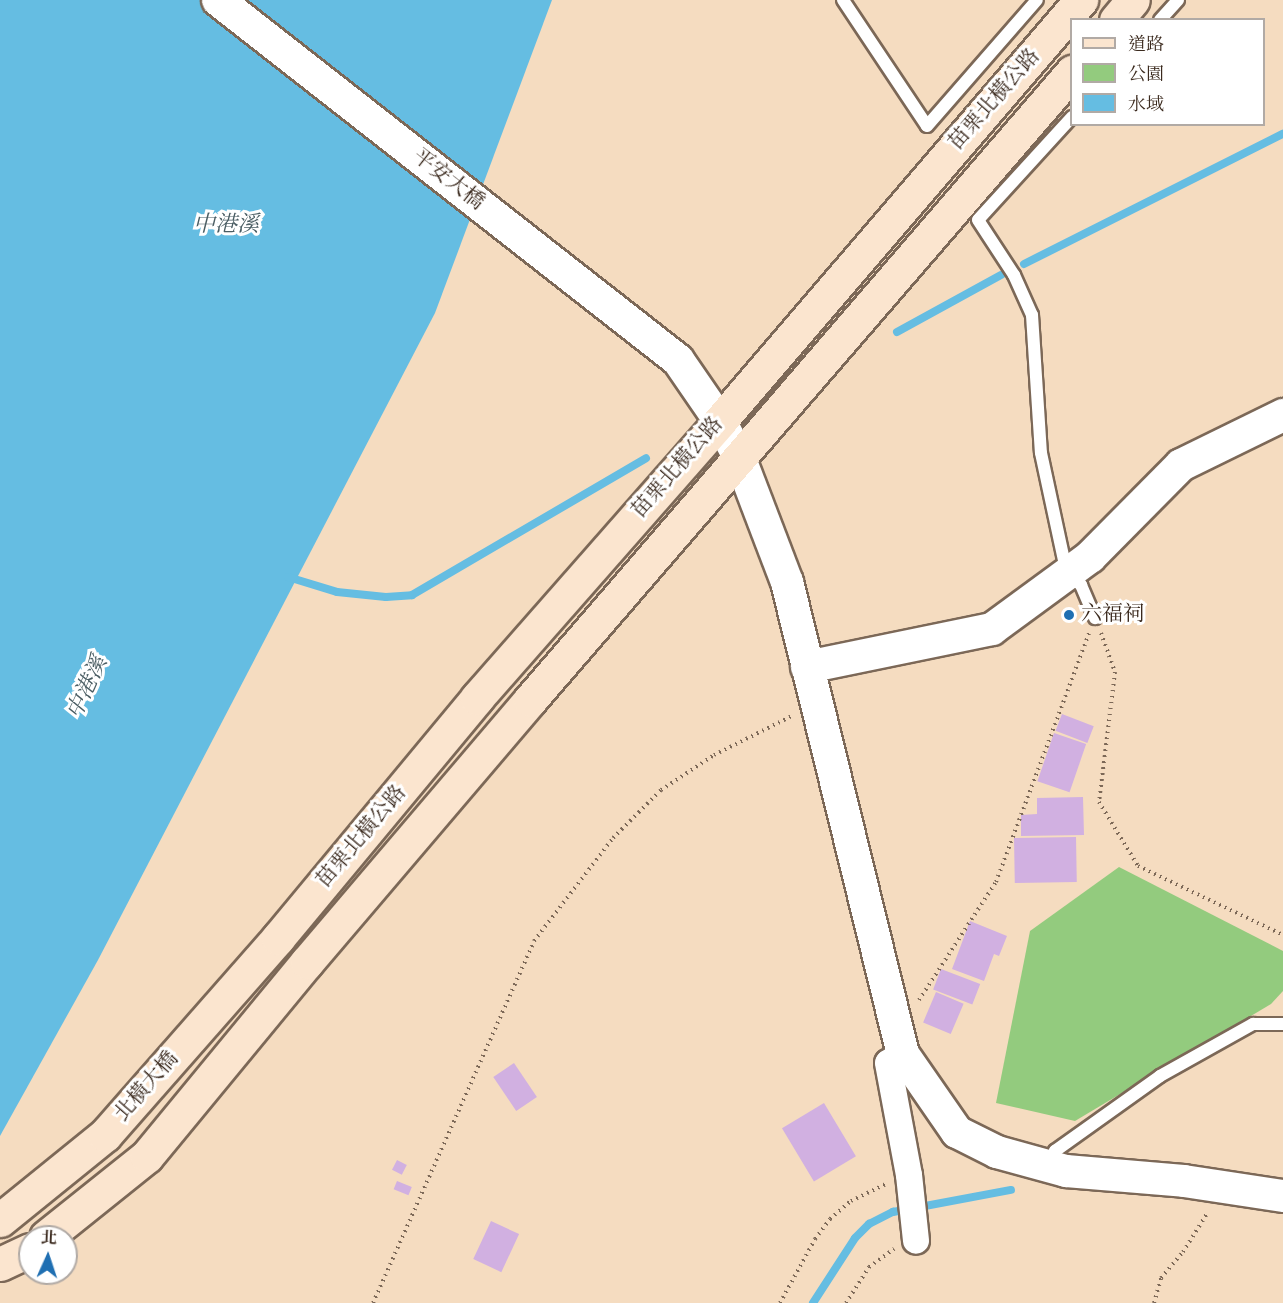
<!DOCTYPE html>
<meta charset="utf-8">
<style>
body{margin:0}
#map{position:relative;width:1283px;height:1303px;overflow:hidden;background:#f5dcc0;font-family:"IM FELL English","Noto Serif TC",serif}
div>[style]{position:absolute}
.green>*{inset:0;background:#93cb7e}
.water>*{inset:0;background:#65bde2}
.stream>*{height:8px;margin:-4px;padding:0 4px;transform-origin:4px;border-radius:4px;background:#65bde2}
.building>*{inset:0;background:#d1b0e1;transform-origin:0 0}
.path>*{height:4px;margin-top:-2px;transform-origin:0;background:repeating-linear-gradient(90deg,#7c6857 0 1.5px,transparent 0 6px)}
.roads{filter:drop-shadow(2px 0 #7c6857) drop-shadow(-2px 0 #7c6857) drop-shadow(0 2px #7c6857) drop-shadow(0 -2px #7c6857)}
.service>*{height:12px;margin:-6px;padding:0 6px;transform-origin:6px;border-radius:6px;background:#fff}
.minor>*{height:26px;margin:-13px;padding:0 13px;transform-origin:13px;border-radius:13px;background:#fff}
.tertiary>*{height:32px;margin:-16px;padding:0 16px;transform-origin:16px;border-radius:16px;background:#fff}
.secondary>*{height:33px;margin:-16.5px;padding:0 16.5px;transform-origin:16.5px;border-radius:16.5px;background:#fbe5cf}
.dots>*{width:16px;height:16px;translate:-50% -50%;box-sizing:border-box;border:3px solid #fff;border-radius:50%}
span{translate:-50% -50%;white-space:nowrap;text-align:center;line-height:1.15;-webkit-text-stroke:6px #fff;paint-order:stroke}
.street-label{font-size:21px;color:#3b2a1e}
.poi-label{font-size:21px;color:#3b2a1e}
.left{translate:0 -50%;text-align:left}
.water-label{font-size:22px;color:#4a5d63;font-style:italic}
.legend{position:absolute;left:1070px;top:18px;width:195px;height:108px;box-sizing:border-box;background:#fff;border:2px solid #b1aaa5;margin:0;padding:8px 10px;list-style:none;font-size:18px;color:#3b2a1e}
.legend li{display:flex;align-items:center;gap:12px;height:30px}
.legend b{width:30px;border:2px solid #b1aaa5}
.north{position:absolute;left:18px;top:1225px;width:60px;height:60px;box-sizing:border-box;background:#fff;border:2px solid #b1aaa5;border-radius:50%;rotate:3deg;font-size:16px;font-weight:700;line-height:24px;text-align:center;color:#3b2a1e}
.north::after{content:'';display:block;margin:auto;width:21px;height:27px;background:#1f6fb2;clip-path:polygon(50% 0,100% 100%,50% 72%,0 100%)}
</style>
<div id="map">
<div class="green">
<div style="clip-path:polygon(1119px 867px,1283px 951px,1283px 991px,1271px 1004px,1075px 1121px,996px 1103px,1030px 931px)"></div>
</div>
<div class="water">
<div style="clip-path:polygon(0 0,552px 0,435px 313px,98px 960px,0 1136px)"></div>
</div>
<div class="stream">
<div style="left:1024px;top:264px;width:290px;rotate:-26.7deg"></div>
<div style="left:897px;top:332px;width:119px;rotate:-28.7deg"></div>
<div style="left:288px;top:577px;width:51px;rotate:17deg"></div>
<div style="left:337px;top:592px;width:49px;rotate:5.8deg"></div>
<div style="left:386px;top:597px;width:26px;rotate:-4deg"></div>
<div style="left:412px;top:595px;width:271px;rotate:-30.3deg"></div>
<div style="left:813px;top:1303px;width:77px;rotate:-57.1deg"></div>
<div style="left:855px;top:1238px;width:20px;rotate:-45deg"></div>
<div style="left:869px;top:1224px;width:27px;rotate:-27deg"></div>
<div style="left:893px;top:1212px;width:120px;rotate:-10.6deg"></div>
</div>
<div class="building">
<div style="left:1062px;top:714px;width:34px;height:18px;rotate:21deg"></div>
<div style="left:1054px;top:733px;width:34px;height:51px;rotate:19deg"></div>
<div style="clip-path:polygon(1083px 797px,1084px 835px,1021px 836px,1021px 815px,1037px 814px,1037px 798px)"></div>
<div style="left:1076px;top:837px;width:45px;height:62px;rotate:89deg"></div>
<div style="clip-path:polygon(970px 921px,1007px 936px,999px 956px,994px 954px,984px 981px,952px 969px)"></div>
<div style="left:941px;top:969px;width:42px;height:22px;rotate:21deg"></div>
<div style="left:936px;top:992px;width:30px;height:33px;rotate:23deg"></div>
<div style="left:514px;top:1063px;width:41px;height:25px;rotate:56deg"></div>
<div style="left:824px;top:1103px;width:62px;height:49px;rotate:59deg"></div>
<div style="left:397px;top:1160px;width:11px;height:11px;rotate:27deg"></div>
<div style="left:397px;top:1181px;width:16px;height:9px;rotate:22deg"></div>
<div style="left:491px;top:1221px;width:31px;height:42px;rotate:25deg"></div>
</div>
<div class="path">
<div style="left:1101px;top:633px;width:41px;rotate:70.3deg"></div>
<div style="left:1115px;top:672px;width:131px;rotate:97deg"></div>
<div style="left:1099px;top:802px;width:75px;rotate:58.6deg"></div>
<div style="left:1138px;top:866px;width:161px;rotate:25.4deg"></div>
<div style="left:919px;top:1000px;width:141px;rotate:-56.9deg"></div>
<div style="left:996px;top:882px;width:266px;rotate:-69.5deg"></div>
<div style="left:373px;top:1303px;width:396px;rotate:-66deg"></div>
<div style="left:534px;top:941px;width:130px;rotate:-52.5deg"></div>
<div style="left:613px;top:838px;width:68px;rotate:-45deg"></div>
<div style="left:661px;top:790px;width:64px;rotate:-33.4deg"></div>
<div style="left:714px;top:755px;width:87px;rotate:-26.6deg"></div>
<div style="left:780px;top:1303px;width:73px;rotate:-61.3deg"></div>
<div style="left:815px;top:1239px;width:25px;rotate:-53deg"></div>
<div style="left:830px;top:1219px;width:28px;rotate:-41deg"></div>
<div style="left:851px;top:1201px;width:39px;rotate:-26deg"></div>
<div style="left:846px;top:1303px;width:43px;rotate:-57.4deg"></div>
<div style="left:869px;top:1267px;width:31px;rotate:-36deg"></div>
<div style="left:1154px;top:1303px;width:26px;rotate:-74deg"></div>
<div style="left:1161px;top:1278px;width:34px;rotate:-50deg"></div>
<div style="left:1183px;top:1252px;width:47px;rotate:-58deg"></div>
</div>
<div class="roads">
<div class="service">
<div style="left:843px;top:0;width:151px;rotate:56.3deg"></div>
<div style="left:927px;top:126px;width:167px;rotate:-48.9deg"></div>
<div style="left:1160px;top:20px;width:27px;rotate:-48deg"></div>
<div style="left:1072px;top:117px;width:139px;rotate:132.4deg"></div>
<div style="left:978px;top:220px;width:66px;rotate:56.8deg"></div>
<div style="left:1014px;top:275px;width:44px;rotate:65.8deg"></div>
<div style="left:1032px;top:315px;width:138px;rotate:86.3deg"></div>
<div style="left:1041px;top:453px;width:124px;rotate:77.9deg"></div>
<div style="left:1067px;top:574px;width:18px;rotate:38deg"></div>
<div style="left:1081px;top:585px;width:36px;rotate:67deg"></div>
<div style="left:1048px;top:1166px;width:17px;rotate:-65deg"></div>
<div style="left:1055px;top:1151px;width:129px;rotate:-35.5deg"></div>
<div style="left:1160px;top:1076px;width:107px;rotate:-29.2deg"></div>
<div style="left:1253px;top:1024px;width:30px"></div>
</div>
<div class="minor">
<div style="left:903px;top:1054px;width:17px;rotate:149deg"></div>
<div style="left:888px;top:1063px;width:114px;rotate:79.4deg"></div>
<div style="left:909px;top:1175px;width:66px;rotate:83.9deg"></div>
</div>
<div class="tertiary">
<div style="left:218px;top:0;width:584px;rotate:38.05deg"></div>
<div style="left:678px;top:360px;width:74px;rotate:55.5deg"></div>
<div style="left:720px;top:421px;width:43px;rotate:62.2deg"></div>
<div style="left:740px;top:459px;width:132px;rotate:69.1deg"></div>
<div style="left:787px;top:582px;width:486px;rotate:76.2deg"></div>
<div style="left:903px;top:1054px;width:95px;rotate:55.3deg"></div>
<div style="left:957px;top:1132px;width:45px;rotate:26.6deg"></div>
<div style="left:997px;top:1152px;width:72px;rotate:15.4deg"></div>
<div style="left:1066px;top:1171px;width:118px;rotate:4.8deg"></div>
<div style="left:1184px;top:1181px;width:100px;rotate:8.6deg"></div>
<div style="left:807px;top:667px;width:189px;rotate:-11.6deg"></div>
<div style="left:992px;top:629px;width:122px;rotate:-36.3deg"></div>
<div style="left:1090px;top:557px;width:129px;rotate:-45.3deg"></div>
<div style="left:1181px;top:465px;width:114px;rotate:-26.1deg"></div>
</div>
<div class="secondary">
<div style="left:1116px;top:20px;width:26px;rotate:-50deg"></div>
<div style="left:0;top:1220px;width:135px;rotate:-39deg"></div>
<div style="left:105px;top:1135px;width:262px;rotate:-48.7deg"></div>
<div style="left:278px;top:938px;width:312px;rotate:-50.3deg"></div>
<div style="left:477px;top:698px;width:368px;rotate:-48.7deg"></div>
<div style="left:720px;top:421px;width:555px;rotate:-49.39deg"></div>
<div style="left:46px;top:1237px;width:129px;rotate:-38.7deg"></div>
<div style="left:147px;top:1156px;width:251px;rotate:-50.5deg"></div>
<div style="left:307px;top:962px;width:344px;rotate:-49.6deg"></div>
<div style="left:530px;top:700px;width:830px;rotate:-49.2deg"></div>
<div style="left:0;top:1264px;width:33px;rotate:-25deg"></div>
</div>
</div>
<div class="dots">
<div style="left:1069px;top:615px;background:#1f6fb2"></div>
</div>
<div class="street-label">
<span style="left:995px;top:100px;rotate:-49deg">苗栗北橫公路</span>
<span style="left:448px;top:180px;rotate:38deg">平安大橋</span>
<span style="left:678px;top:468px;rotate:-49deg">苗栗北橫公路</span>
<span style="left:362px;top:837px;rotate:-50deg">苗栗北橫公路</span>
<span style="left:147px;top:1087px;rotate:-49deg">北橫大橋</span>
</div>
<div class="poi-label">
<span class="left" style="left:1081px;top:615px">六福祠</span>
</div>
<div class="water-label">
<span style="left:226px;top:226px">中港溪</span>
<span style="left:88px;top:688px;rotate:-65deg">中港溪</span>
</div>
<ul class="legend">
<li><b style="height:8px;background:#fbe5cf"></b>道路</li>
<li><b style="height:16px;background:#93cb7e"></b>公園</li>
<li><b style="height:16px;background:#65bde2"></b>水域</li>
</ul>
<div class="north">北</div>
</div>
